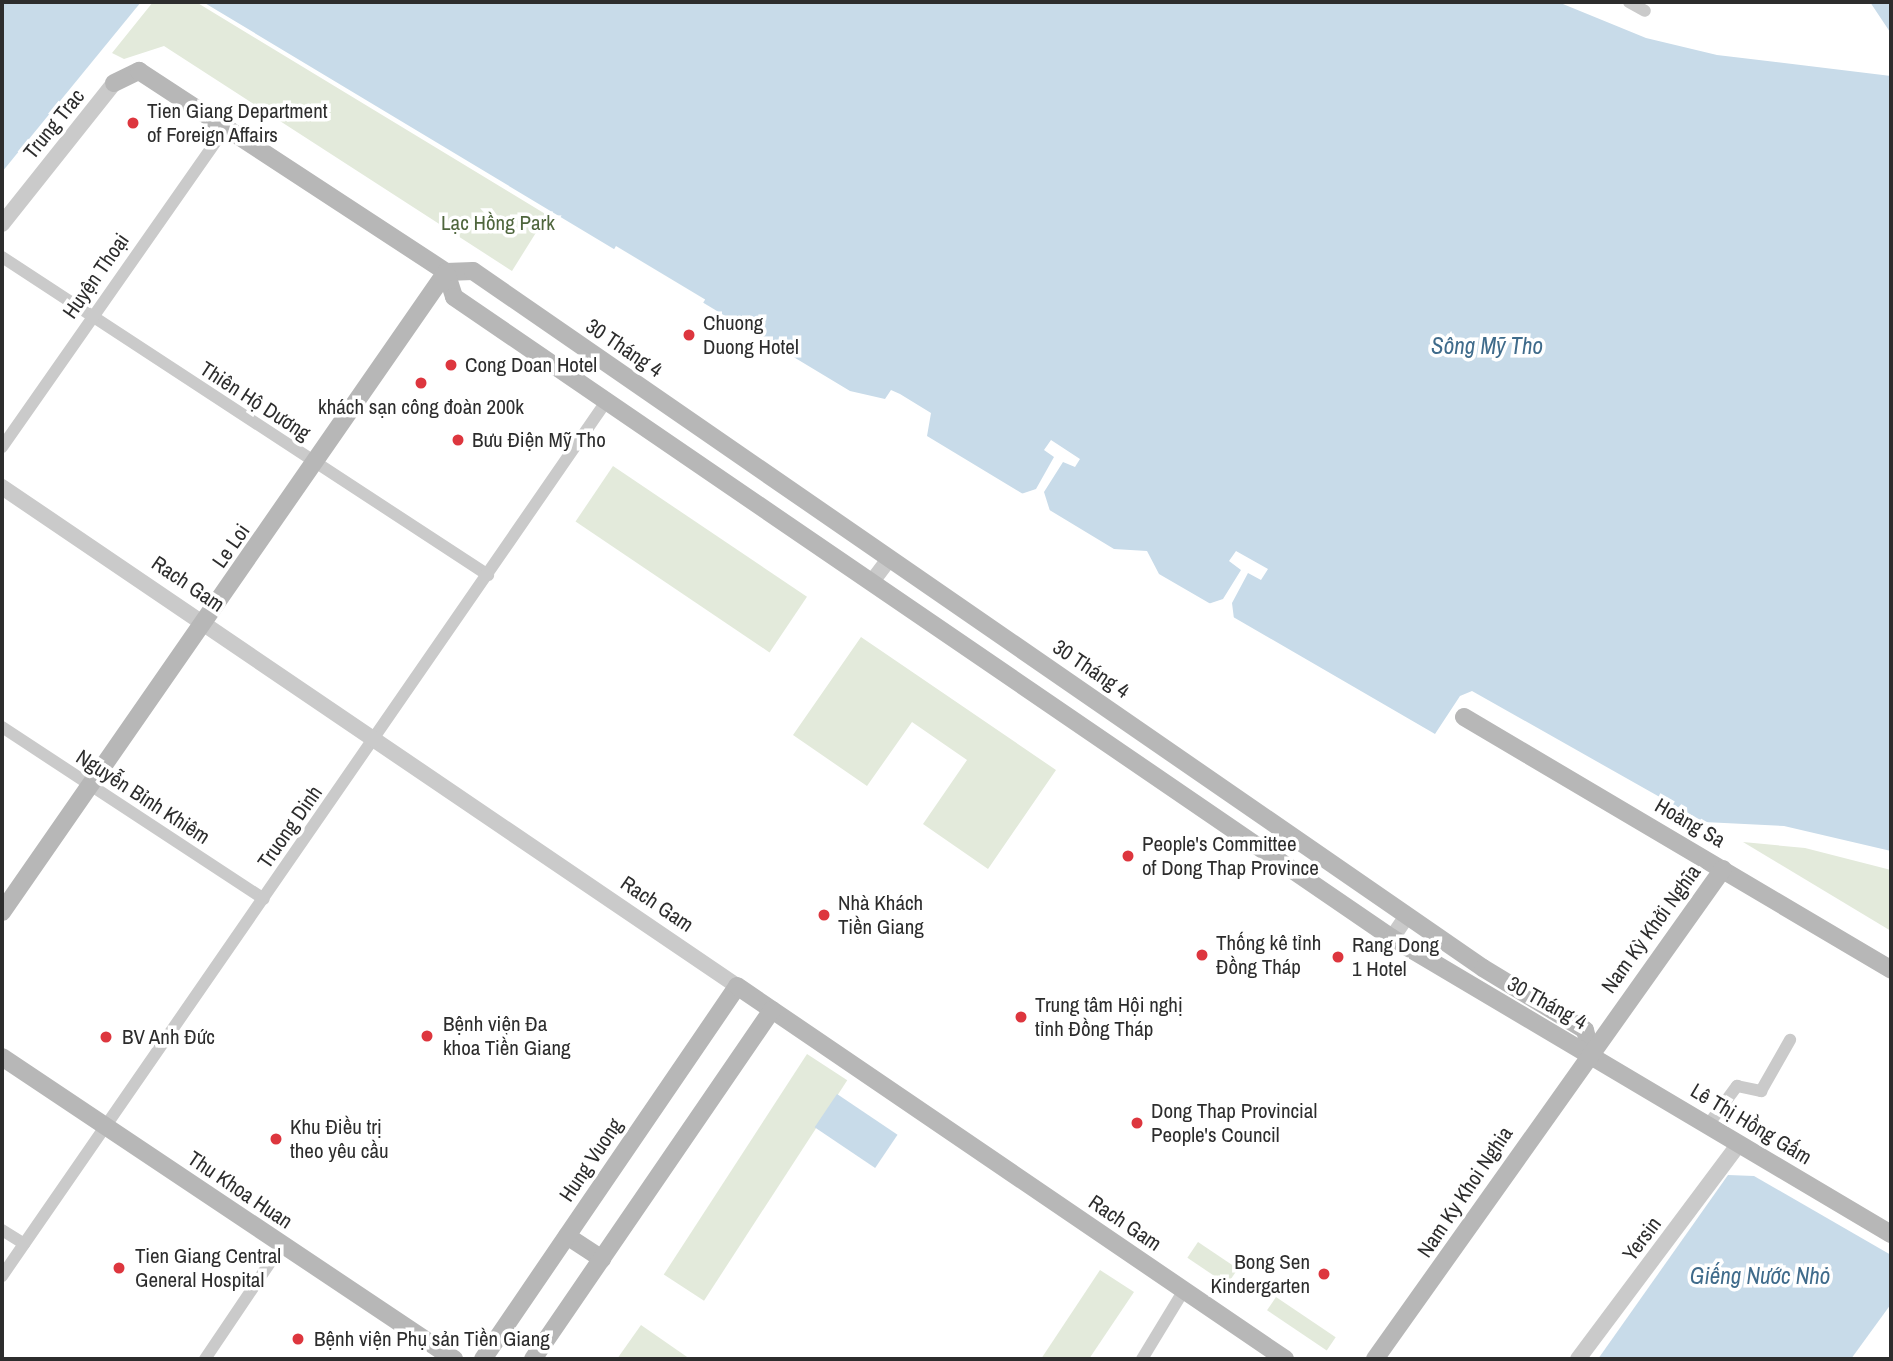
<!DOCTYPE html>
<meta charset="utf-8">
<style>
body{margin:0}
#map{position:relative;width:1893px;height:1361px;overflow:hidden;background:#fff;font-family:"Archivo Narrow",sans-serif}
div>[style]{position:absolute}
.green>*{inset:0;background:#e3eadb;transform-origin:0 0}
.water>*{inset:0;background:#c8dbe9;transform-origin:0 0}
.pier>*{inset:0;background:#fff;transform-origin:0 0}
.minor>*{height:12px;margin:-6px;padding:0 6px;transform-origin:6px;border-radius:6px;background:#cacaca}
.tertiary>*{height:16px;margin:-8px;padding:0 8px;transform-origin:8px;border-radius:8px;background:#cacaca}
.secondary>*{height:18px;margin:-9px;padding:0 9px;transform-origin:9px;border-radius:9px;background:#b7b7b7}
.dots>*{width:19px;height:19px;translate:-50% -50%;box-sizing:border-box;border:4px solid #fff;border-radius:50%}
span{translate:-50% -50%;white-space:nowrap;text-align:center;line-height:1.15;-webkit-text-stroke:7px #fff;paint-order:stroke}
.poi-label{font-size:21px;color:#2d2d2d}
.left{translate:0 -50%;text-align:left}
.right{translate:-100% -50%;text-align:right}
.street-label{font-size:21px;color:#2d2d2d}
.park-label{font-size:21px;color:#4f663d}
.water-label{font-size:23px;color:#3f6b8b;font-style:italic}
.frame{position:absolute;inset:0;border:4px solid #2d2d2d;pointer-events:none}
</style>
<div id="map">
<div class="green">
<div style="clip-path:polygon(153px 2px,196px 2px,547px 215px,512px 271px,164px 46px,124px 59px,112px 53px)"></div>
<div style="left:613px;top:466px;width:234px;height:67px;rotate:34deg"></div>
<div style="clip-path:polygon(861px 637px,1056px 770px,988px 869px,923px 824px,967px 760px,912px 722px,867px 786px,793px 735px)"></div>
<div style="clip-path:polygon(1743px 842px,1805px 848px,1891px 870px,1891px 931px)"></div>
<div style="left:807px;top:1054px;width:48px;height:263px;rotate:33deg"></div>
<div style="left:1198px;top:1242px;width:48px;height:19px;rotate:34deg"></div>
<div style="clip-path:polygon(1100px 1270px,1134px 1292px,1089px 1359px,1041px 1359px)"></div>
<div style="left:1276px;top:1297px;width:72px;height:16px;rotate:34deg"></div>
<div style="clip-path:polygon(641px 1325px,690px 1359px,617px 1359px)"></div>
</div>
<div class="water">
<div style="clip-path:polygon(2px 2px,141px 2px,2px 172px)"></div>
<div style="clip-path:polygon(203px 2px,1558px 2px,1646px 38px,1717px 55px,1891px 76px,1891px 851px,1784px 826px,1704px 822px,1472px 691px,1460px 696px,1435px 734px,1159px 574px,1147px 551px,1114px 549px,927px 436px,931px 413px,900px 394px,891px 390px,885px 399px,850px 391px)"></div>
<div style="clip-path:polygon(1870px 2px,1891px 2px,1891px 34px,1888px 29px)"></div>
<div style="left:837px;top:1094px;width:73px;height:40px;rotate:34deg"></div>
<div style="clip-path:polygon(1728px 1175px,1754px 1176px,1891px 1255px,1891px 1304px,1851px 1359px,1598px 1359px)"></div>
</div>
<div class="pier">
<div style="left:616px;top:246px;width:104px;height:7px;rotate:31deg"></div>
<div style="clip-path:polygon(1051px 440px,1080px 459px,1075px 467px,1063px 462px,1044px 492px,1050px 511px,1021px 494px,1036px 489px,1054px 457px,1044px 450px)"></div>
<div style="clip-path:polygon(1236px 551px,1268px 569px,1261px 580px,1248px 573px,1232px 603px,1234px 619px,1208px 604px,1223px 599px,1241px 570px,1229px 561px)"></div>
</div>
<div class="minor">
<div style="left:1629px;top:2px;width:18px;rotate:29deg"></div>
<div style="left:2px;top:257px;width:581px;rotate:33.2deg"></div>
<div style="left:2px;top:447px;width:388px;rotate:-55deg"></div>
<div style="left:2px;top:727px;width:313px;rotate:33.3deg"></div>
<div style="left:1708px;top:1125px;width:49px;rotate:-53.4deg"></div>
<div style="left:1737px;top:1086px;width:25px;rotate:12deg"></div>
<div style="left:1761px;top:1091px;width:59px;rotate:-60.4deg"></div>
<div style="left:2px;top:1230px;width:26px;rotate:32deg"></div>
<div style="left:2px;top:1276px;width:1066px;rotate:-55.36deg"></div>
<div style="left:205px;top:1359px;width:138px;rotate:-56deg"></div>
<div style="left:1142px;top:1359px;width:81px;rotate:-58.7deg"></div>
</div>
<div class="tertiary">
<div style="left:2px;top:224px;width:180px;rotate:-51.5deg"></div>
<div style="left:2px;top:487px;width:888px;rotate:34.17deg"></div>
<div style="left:874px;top:579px;width:26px;rotate:-53deg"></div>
<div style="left:1392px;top:938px;width:27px;rotate:-56deg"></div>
<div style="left:1578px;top:1359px;width:269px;rotate:-53.2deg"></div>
</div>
<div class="secondary">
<div style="left:114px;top:83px;width:28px;rotate:-26deg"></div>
<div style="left:139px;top:71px;width:367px;rotate:33.2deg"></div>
<div style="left:446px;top:272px;width:27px;rotate:-2deg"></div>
<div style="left:473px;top:271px;width:1227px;rotate:34.61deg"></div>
<div style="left:1483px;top:968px;width:119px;rotate:31.3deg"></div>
<div style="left:1585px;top:1030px;width:21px;rotate:76deg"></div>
<div style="left:446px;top:272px;width:26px;rotate:72deg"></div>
<div style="left:454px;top:297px;width:1136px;rotate:34.35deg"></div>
<div style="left:1392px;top:938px;width:580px;rotate:30.68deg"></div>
<div style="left:1464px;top:717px;width:496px;rotate:30.6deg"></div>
<div style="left:2px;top:912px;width:779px;rotate:-55.25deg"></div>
<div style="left:2px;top:1057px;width:544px;rotate:33.75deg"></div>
<div style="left:567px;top:1236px;width:42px;rotate:33.3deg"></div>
<div style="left:483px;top:1359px;width:451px;rotate:-55.7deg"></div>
<div style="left:737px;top:986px;width:663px;rotate:34.24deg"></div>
<div style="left:533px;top:1359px;width:423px;rotate:-55.6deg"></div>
<div style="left:1375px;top:1359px;width:601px;rotate:-54.62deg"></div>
</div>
<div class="dots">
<div style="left:133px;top:123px;background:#dd363e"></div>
<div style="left:689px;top:335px;background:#dd363e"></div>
<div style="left:451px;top:365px;background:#dd363e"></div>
<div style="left:421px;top:383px;background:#dd363e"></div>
<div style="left:458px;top:440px;background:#dd363e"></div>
<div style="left:1128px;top:856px;background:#dd363e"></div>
<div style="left:824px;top:915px;background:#dd363e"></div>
<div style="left:1202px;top:955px;background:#dd363e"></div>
<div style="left:1338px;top:957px;background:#dd363e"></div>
<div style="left:1021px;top:1017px;background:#dd363e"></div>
<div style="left:427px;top:1036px;background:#dd363e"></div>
<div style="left:106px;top:1037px;background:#dd363e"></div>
<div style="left:1137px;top:1123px;background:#dd363e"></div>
<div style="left:276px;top:1139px;background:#dd363e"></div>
<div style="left:119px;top:1268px;background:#dd363e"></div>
<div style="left:1324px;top:1274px;background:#dd363e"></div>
<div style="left:298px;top:1339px;background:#dd363e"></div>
</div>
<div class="poi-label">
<span class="left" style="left:147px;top:123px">Tien Giang Department<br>of Foreign Affairs</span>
<span class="left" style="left:703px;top:335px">Chuong<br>Duong Hotel</span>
<span class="left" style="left:465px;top:365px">Cong Doan Hotel</span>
<span style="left:421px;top:407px">khách sạn công đoàn 200k</span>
<span class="left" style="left:472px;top:440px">Bưu Điện Mỹ Tho</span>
<span class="left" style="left:1142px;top:856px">People's Committee<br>of Dong Thap Province</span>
<span class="left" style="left:838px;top:915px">Nhà Khách<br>Tiền Giang</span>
<span class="left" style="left:1216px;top:955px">Thống kê tỉnh<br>Đồng Tháp</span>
<span class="left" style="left:1352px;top:957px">Rang Dong<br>1 Hotel</span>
<span class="left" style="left:1035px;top:1017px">Trung tâm Hội nghị<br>tỉnh Đồng Tháp</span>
<span class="left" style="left:443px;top:1036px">Bệnh viện Đa<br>khoa Tiền Giang</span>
<span class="left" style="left:122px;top:1037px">BV Anh Đức</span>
<span class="left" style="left:1151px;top:1123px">Dong Thap Provincial<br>People's Council</span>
<span class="left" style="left:290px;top:1139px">Khu Điều trị<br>theo yêu cầu</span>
<span class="left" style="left:135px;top:1268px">Tien Giang Central<br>General Hospital</span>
<span class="right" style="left:1310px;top:1274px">Bong Sen<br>Kindergarten</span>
<span class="left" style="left:314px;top:1339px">Bệnh viện Phụ sản Tiền Giang</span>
</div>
<div class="street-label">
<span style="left:54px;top:124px;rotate:-51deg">Trung Trac</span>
<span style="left:96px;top:276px;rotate:-55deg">Huyện Thoại</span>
<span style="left:624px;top:348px;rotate:34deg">30 Tháng 4</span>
<span style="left:255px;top:401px;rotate:33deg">Thiên Hộ Dương</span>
<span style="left:231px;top:546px;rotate:-55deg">Le Loi</span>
<span style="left:188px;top:584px;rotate:34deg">Rach Gam</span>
<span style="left:1091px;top:669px;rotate:34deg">30 Tháng 4</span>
<span style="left:143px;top:797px;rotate:33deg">Nguyễn Bỉnh Khiêm</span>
<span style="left:1690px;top:823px;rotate:30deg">Hoàng Sa</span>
<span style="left:290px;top:827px;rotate:-55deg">Truong Dinh</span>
<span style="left:657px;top:904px;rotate:34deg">Rach Gam</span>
<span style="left:1651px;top:929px;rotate:-54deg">Nam Kỳ Khởi Nghĩa</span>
<span style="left:1547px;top:1003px;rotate:29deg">30 Tháng 4</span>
<span style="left:1751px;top:1124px;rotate:31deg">Lê Thị Hồng Gấm</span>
<span style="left:591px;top:1160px;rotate:-56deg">Hung Vuong</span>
<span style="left:240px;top:1190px;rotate:34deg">Thu Khoa Huan</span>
<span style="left:1465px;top:1192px;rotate:-56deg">Nam Ky Khoi Nghia</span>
<span style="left:1125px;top:1223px;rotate:34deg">Rach Gam</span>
<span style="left:1642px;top:1239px;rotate:-53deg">Yersin</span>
</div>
<div class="park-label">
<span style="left:498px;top:223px">Lạc Hồng Park</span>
</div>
<div class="water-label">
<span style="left:1487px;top:346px">Sông Mỹ Tho</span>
<span style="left:1760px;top:1276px">Giếng Nước Nhỏ</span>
</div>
<div class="frame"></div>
</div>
